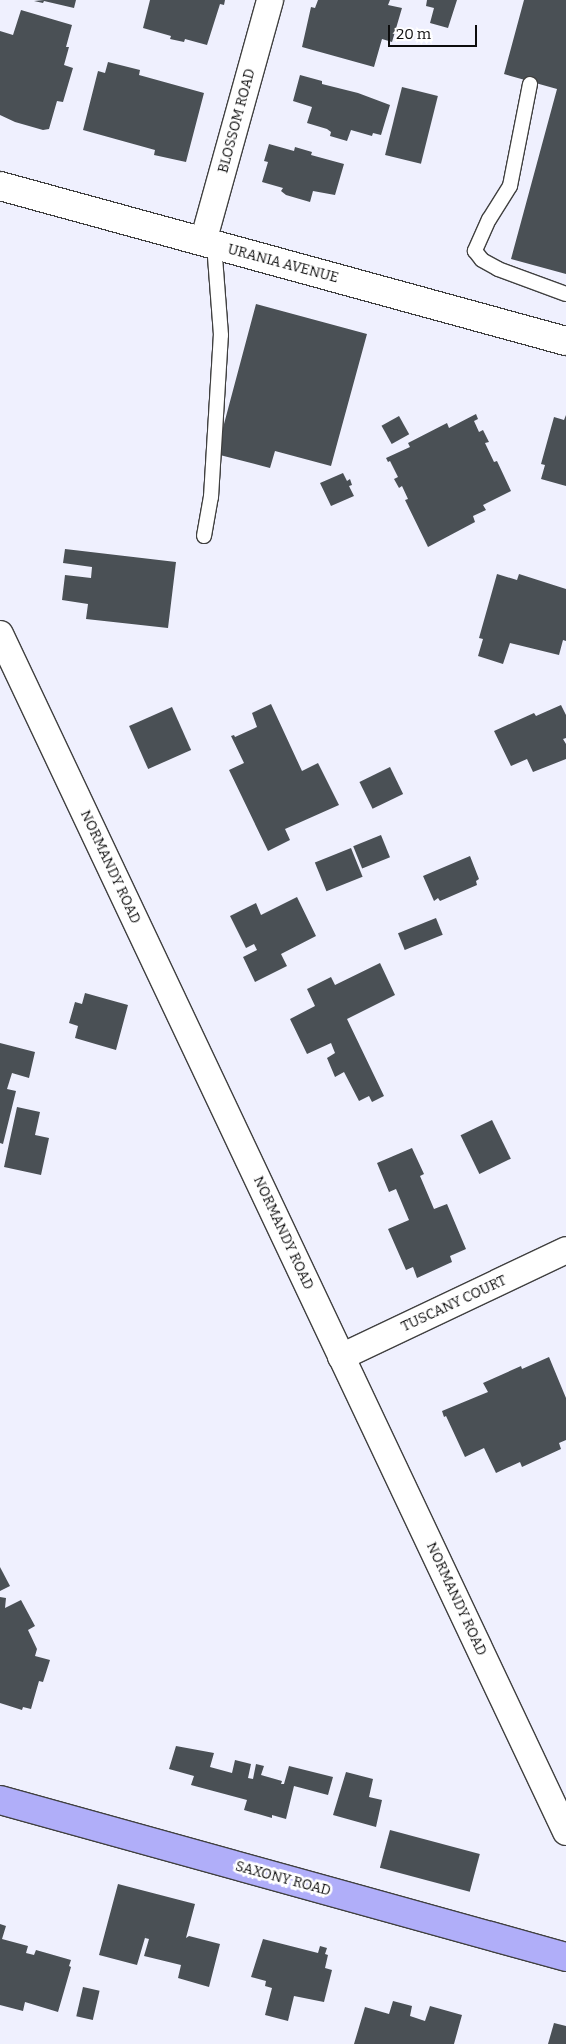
<!DOCTYPE html>
<style>
body{margin:0}
#map{position:relative;width:566px;height:2044px;overflow:hidden;background:#eff0fe;font-family:Bitter,serif}
div>[style]{position:absolute}
.building>*{inset:0;background:#4a5055;transform-origin:0 0}
.roads{filter:drop-shadow(1px 0 #404040) drop-shadow(-1px 0 #404040) drop-shadow(0 1px #404040) drop-shadow(0 -1px #404040)}
.service>*{height:14px;margin:-7px;padding:0 7px;transform-origin:7px;border-radius:7px;background:#fff}
.minor>*{height:26px;margin:-13px;padding:0 13px;transform-origin:13px;border-radius:13px;background:#fff}
.tertiary>*{height:28px;margin:-14px;padding:0 14px;transform-origin:14px;border-radius:14px;background:#fff}
.secondary>*{height:28px;margin:-14px;padding:0 14px;transform-origin:14px;border-radius:14px;background:#b0aef9}
span{translate:-50% -50%;white-space:nowrap;text-align:center;line-height:1.15;-webkit-text-stroke:5px #fff;paint-order:stroke}
.street-label{font-size:14px;color:#0d0d0d}
.scale{position:absolute;left:388px;top:25px;width:89px;height:22px;box-sizing:border-box;border:2px solid #0d0d0d;border-top:0;padding-left:6px;font-size:15px;line-height:18px;white-space:nowrap;color:#0d0d0d;-webkit-text-stroke:4px #fff;paint-order:stroke}
</style>
<div id="map">
<div class="building">
<div style="clip-path:polygon(44px 0,76px 0,74px 8px,44px 1px,43px 3px,34px 1px)"></div>
<div style="clip-path:polygon(150px 0,225px 0,224px 5px,220px 4px,207px 45px,185px 39px,184px 42px,170px 39px,171px 36px,143px 28px)"></div>
<div style="clip-path:polygon(318px 0,390px 0,388px 5px,402px 8px,392px 42px,382px 39px,374px 67px,302px 47px,311px 7px,315px 8px)"></div>
<div style="clip-path:polygon(427px 0,457px 0,448px 28px,430px 23px,434px 8px,426px 6px)"></div>
<div style="clip-path:polygon(524px 0,566px 0,566px 274px,511px 259px,557px 89px,504px 74px)"></div>
<div style="clip-path:polygon(21px 10px,72px 25px,66px 47px,69px 47px,64px 65px,73px 68px,63px 102px,57px 101px,49px 129px,43px 130px,15px 122px,0 115px,0 31px,13px 35px)"></div>
<div style="clip-path:polygon(108px 62px,140px 70px,139px 75px,204px 93px,186px 162px,154px 155px,155px 150px,83px 130px,98px 71px,105px 73px)"></div>
<div style="clip-path:polygon(300px 75px,322px 81px,322px 84px,358px 93px,390px 105px,381px 135px,373px 133px,372px 136px,351px 130px,347px 141px,330px 136px,331px 132px,327px 129px,307px 123px,312px 107px,293px 101px)"></div>
<div style="left:402px;top:87px;width:37px;height:70px;rotate:14deg"></div>
<div style="clip-path:polygon(269px 144px,294px 151px,295px 147px,312px 152px,311px 155px,344px 164px,335px 195px,313px 191px,310px 202px,286px 195px,281px 191px,283px 188px,262px 182px,268px 162px,264px 161px)"></div>
<div style="clip-path:polygon(256px 304px,367px 334px,331px 466px,275px 451px,270px 468px,216px 454px)"></div>
<div style="clip-path:polygon(476px 414px,478px 419px,474px 421px,479px 432px,483px 430px,489px 442px,485px 443px,494px 462px,497px 461px,511px 491px,483px 505px,486px 510px,473px 516px,475px 522px,428px 547px,405px 500px,408px 499px,402px 486px,399px 488px,394px 479px,398px 477px,390px 461px,388px 462px,386px 458px,410px 447px,408px 443px,447px 423px,449px 428px)"></div>
<div style="clip-path:polygon(566px 415px,566px 486px,541px 479px,545px 465px,541px 464px,554px 417px,564px 420px)"></div>
<div style="left:399px;top:416px;width:21px;height:20px;rotate:61deg"></div>
<div style="clip-path:polygon(343px 473px,347px 481px,350px 479px,352px 485px,349px 486px,354px 496px,331px 506px,320px 483px)"></div>
<div style="clip-path:polygon(65px 549px,176px 562px,168px 628px,86px 619px,88px 604px,62px 600px,65px 575px,91px 578px,92px 567px,63px 563px)"></div>
<div style="clip-path:polygon(497px 574px,517px 580px,519px 574px,566px 589px,566px 641px,563px 640px,559px 655px,510px 643px,503px 664px,478px 656px,483px 639px,479px 638px)"></div>
<div style="clip-path:polygon(271px 704px,302px 771px,318px 763px,339px 805px,285px 829px,290px 840px,268px 851px,229px 770px,244px 763px,231px 736px,234px 735px,235px 737px,257px 727px,252px 713px)"></div>
<div style="clip-path:polygon(561px 705px,566px 715px,566px 738px,563px 739px,566px 744px,566px 759px,533px 772px,527px 759px,511px 766px,494px 731px,534px 713px,536px 716px)"></div>
<div style="left:172px;top:707px;width:47px;height:47px;rotate:66deg"></div>
<div style="left:390px;top:767px;width:30px;height:34px;rotate:64deg"></div>
<div style="left:381px;top:835px;width:24px;height:30px;rotate:68deg"></div>
<div style="left:351px;top:848px;width:31px;height:39px;rotate:68deg"></div>
<div style="clip-path:polygon(470px 856px,479px 879px,476px 881px,477px 885px,440px 901px,438px 898px,434px 901px,423px 876px)"></div>
<div style="clip-path:polygon(297px 897px,316px 936px,281px 954px,287px 966px,255px 982px,243px 957px,257px 950px,254px 944px,246px 948px,230px 916px,256px 903px,261px 915px)"></div>
<div style="left:436px;top:918px;width:18px;height:41px;rotate:68deg"></div>
<div style="clip-path:polygon(380px 963px,395px 995px,347px 1019px,384px 1096px,372px 1102px,369px 1096px,359px 1101px,344px 1072px,335px 1077px,327px 1058px,335px 1053px,331px 1043px,307px 1054px,290px 1019px,315px 1006px,307px 989px,331px 977px,335px 985px)"></div>
<div style="clip-path:polygon(85px 993px,128px 1005px,116px 1050px,75px 1038px,78px 1026px,69px 1023px,75px 1002px,82px 1004px)"></div>
<div style="clip-path:polygon(0 1043px,35px 1052px,29px 1078px,12px 1073px,7px 1089px,16px 1091px,3px 1144px,0 1143px)"></div>
<div style="clip-path:polygon(17px 1107px,40px 1112px,35px 1135px,49px 1138px,41px 1175px,4px 1167px)"></div>
<div style="left:492px;top:1120px;width:43px;height:35px;rotate:64deg"></div>
<div style="clip-path:polygon(412px 1148px,424px 1174px,420px 1176px,434px 1209px,447px 1204px,466px 1249px,450px 1256px,452px 1262px,417px 1278px,413px 1267px,406px 1270px,388px 1229px,409px 1220px,396px 1189px,389px 1192px,377px 1163px)"></div>
<div style="clip-path:polygon(549px 1357px,566px 1398px,566px 1440px,559px 1443px,561px 1449px,522px 1467px,520px 1462px,496px 1473px,484px 1448px,465px 1457px,446px 1416px,444px 1417px,442px 1411px,488px 1392px,483px 1383px,521px 1366px,522px 1369px)"></div>
<div style="clip-path:polygon(0 1567px,10px 1586px,0 1591px)"></div>
<div style="clip-path:polygon(0 1597px,6px 1598px,5px 1608px,21px 1600px,35px 1626px,28px 1630px,37px 1649px,35px 1656px,50px 1660px,43px 1682px,39px 1681px,31px 1709px,23px 1707px,22px 1710px,0 1703px)"></div>
<div style="clip-path:polygon(176px 1746px,214px 1753px,210px 1767px,232px 1773px,235px 1760px,251px 1764px,248px 1778px,253px 1779px,256px 1764px,264px 1766px,261px 1775px,282px 1781px,281px 1784px,284px 1784px,289px 1766px,333px 1777px,328px 1795px,294px 1786px,286px 1819px,272px 1815px,272px 1818px,244px 1810px,247px 1800px,191px 1785px,194px 1776px,169px 1769px)"></div>
<div style="clip-path:polygon(346px 1772px,373px 1779px,369px 1797px,382px 1800px,376px 1827px,333px 1815px)"></div>
<div style="left:390px;top:1830px;width:93px;height:39px;rotate:15deg"></div>
<div style="clip-path:polygon(118px 1884px,195px 1904px,186px 1938px,189px 1936px,220px 1944px,209px 1987px,178px 1978px,181px 1965px,144px 1956px,149px 1939px,145px 1938px,147px 1931px,137px 1965px,99px 1955px)"></div>
<div style="clip-path:polygon(0 1924px,6px 1926px,2px 1939px,28px 1946px,26px 1953px,34px 1955px,36px 1950px,71px 1960px,69px 1966px,71px 1967px,58px 2012px,25px 2002px,23px 2011px,0 2005px)"></div>
<div style="clip-path:polygon(263px 1939px,318px 1953px,320px 1946px,327px 1948px,325px 1954px,328px 1955px,325px 1968px,332px 1970px,324px 2002px,294px 1996px,288px 2021px,265px 2015px,272px 1988px,265px 1986px,266px 1981px,251px 1977px)"></div>
<div style="left:83px;top:1987px;width:17px;height:30px;rotate:13deg"></div>
<div style="clip-path:polygon(393px 2001px,412px 2006px,410px 2016px,425px 2021px,430px 2006px,462px 2015px,454px 2044px,354px 2044px,365px 2007px,389px 2014px)"></div>
<div style="clip-path:polygon(554px 2023px,566px 2026px,566px 2044px,548px 2044px)"></div>
</div>
<div class="roads">
<div class="service">
<div style="left:530px;top:84px;width:104px;rotate:101.1deg"></div>
<div style="left:510px;top:186px;width:39px;rotate:122deg"></div>
<div style="left:489px;top:219px;width:35px;rotate:114deg"></div>
<div style="left:475px;top:251px;width:11px;rotate:52deg"></div>
<div style="left:482px;top:260px;width:18px;rotate:29deg"></div>
<div style="left:498px;top:269px;width:72px;rotate:20.2deg"></div>
<div style="left:204px;top:536px;width:40px;rotate:-80deg"></div>
<div style="left:211px;top:497px;width:162px;rotate:-86.5deg"></div>
<div style="left:221px;top:335px;width:90px;rotate:-94.4deg"></div>
</div>
<div class="minor">
<div style="left:203px;top:242px;width:251px;rotate:-74.5deg"></div>
<div style="left:0;top:634px;width:1325px;rotate:64.71deg"></div>
<div style="left:341px;top:1357px;width:249px;rotate:-25.4deg"></div>
</div>
<div class="tertiary">
<div style="left:0;top:186px;width:587px;rotate:15.32deg"></div>
</div>
<div class="secondary">
<div style="left:0;top:1800px;width:587px;rotate:15.5deg"></div>
</div>
</div>
<div class="street-label">
<span style="left:237px;top:121px;rotate:-75deg">BLOSSOM ROAD</span>
<span style="left:283px;top:264px;rotate:15deg">URANIA AVENUE</span>
<span style="left:110px;top:867px;rotate:65deg">NORMANDY ROAD</span>
<span style="left:283px;top:1233px;rotate:65deg">NORMANDY ROAD</span>
<span style="left:454px;top:1304px;rotate:-25deg">TUSCANY COURT</span>
<span style="left:456px;top:1599px;rotate:65deg">NORMANDY ROAD</span>
<span style="left:283px;top:1879px;rotate:15deg">SAXONY ROAD</span>
</div>
<div class="scale">20 m</div>
</div>
